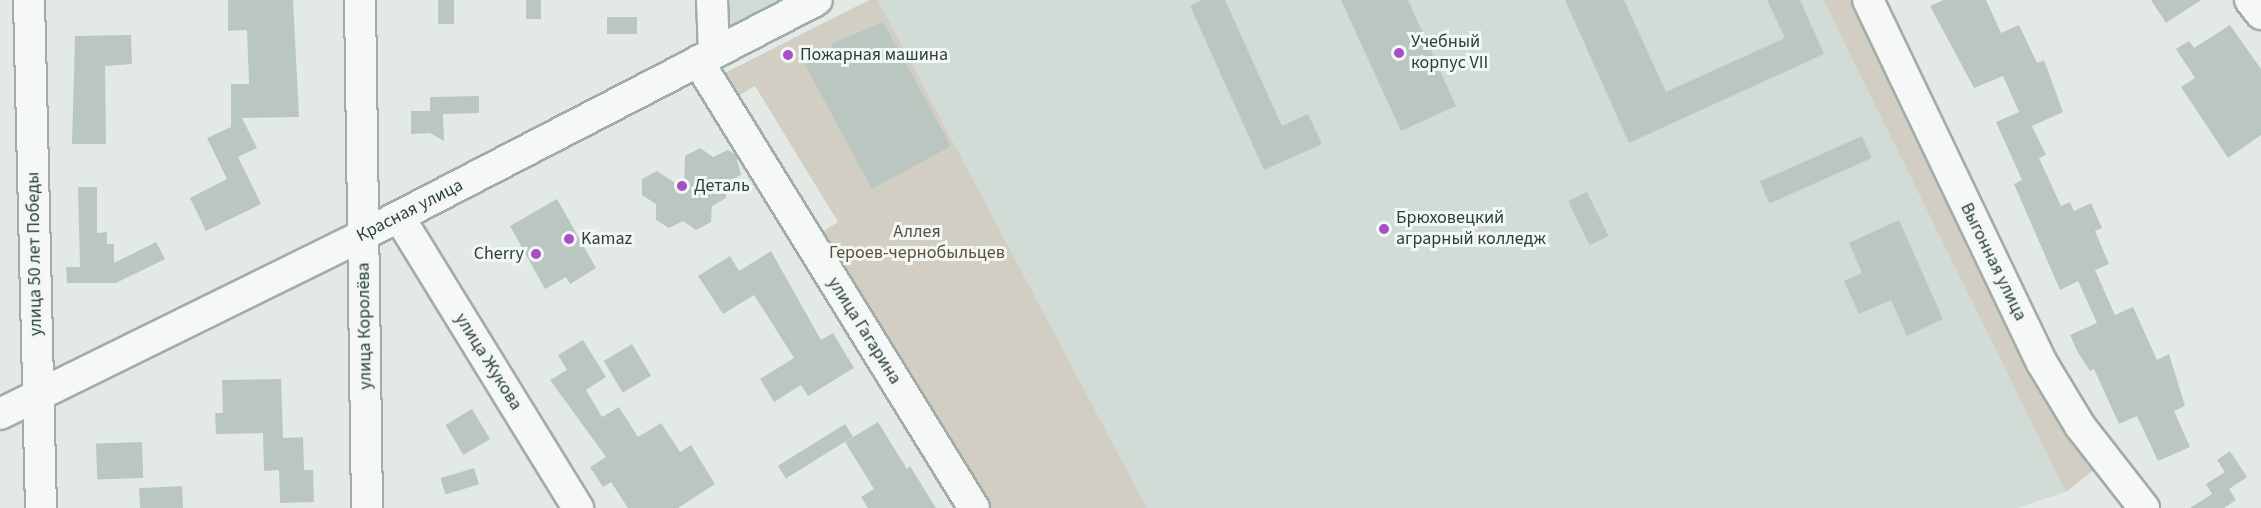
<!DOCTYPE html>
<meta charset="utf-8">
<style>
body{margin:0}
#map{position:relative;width:2261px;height:508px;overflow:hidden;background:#e3eae6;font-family:"Source Sans 3",sans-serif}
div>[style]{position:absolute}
.built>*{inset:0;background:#d1dcd6}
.green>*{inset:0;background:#d3cec4}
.building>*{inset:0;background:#bac7c0;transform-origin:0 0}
.roads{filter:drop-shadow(2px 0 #a1ada7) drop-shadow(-2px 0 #a1ada7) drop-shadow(0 2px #a1ada7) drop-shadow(0 -2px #a1ada7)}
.minor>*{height:30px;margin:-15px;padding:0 15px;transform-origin:15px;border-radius:15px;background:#f5f8f7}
.dots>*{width:16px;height:16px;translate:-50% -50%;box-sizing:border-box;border:3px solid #f2f7f5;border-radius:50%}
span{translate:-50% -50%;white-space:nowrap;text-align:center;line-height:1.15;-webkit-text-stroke:6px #f2f7f5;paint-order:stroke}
.poi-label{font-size:18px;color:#2b4136}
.left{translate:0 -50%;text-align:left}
.right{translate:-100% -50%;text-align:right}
.street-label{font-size:18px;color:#2b4136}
.park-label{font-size:18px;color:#5c5139}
</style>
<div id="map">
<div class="built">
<div style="clip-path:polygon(724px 0,805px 0,726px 42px)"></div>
<div style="clip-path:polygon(878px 0,1823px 0,2066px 492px,2017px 508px,1147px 508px)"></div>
</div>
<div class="green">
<div style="clip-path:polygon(869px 0,878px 0,1147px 508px,987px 508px,819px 234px,838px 222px,755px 86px,735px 98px,721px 75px)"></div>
<div style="clip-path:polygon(1823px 0,1856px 0,2096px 468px,2066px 492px)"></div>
</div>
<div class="building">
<div style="clip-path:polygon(228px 0,293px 0,299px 117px,242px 118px,257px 148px,238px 157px,261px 204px,206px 231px,190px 198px,227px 179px,207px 138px,231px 127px,231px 84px,249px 84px,247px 30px,228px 31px)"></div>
<div style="left:438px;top:0;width:16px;height:24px"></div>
<div style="left:526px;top:0;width:15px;height:19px"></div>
<div style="clip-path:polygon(1202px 0,1225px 0,1282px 126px,1308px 114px,1322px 144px,1264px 170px,1190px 6px)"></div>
<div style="clip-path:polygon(1341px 0,1408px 0,1456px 106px,1401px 131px)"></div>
<div style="clip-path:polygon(1565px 0,1624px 0,1666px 92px,1785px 38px,1767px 0,1800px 0,1824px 54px,1629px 143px)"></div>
<div style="clip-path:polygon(1943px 0,1986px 0,2001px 33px,2019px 25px,2037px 63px,2044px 60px,2063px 112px,2032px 126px,2046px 155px,2039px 158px,2061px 206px,2070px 202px,2074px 211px,2091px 203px,2102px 228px,2095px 231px,2109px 264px,2095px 270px,2115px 315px,2133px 307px,2157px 360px,2169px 354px,2185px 406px,2174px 411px,2190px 447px,2158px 461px,2137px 416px,2119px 424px,2094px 369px,2090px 371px,2077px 351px,2070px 335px,2097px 323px,2078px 281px,2060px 290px,2014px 184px,2022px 180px,1996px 122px,2019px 112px,2003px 76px,1974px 88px,1930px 6px)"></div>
<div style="clip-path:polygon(2151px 0,2201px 0,2166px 23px)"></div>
<div style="left:637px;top:17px;width:17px;height:30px;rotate:90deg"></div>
<div style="clip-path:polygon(883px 22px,951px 146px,872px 189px,805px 65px,834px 49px,831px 44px)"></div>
<div style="clip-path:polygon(2230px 25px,2261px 69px,2261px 135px,2228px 158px,2181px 87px,2195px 78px,2176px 49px,2189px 41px,2194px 48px)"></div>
<div style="clip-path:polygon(131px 35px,132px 64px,105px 66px,106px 144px,72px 144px,75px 36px)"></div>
<div style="clip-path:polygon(479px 96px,479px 113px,443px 114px,444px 141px,430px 133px,411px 134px,411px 111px,430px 111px,430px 97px)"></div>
<div style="left:1862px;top:136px;width:24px;height:112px;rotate:66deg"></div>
<div style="clip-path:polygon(700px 148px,713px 157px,728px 150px,736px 155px,741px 175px,726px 182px,726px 198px,712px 206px,711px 222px,696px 230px,683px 221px,669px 228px,656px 220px,656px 204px,642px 195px,642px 179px,657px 171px,684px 189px,685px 156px)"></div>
<div style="clip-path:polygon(78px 187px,97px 187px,97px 233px,107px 232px,107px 244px,114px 244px,114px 263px,156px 242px,165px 259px,116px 283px,67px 283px,66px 267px,80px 267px)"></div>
<div style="left:1587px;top:192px;width:49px;height:21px;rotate:64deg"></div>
<div style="clip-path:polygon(557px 199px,596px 268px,570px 284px,566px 277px,545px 289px,510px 226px)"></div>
<div style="clip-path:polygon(1899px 220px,1943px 319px,1907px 336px,1891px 300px,1859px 314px,1844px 281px,1862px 273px,1849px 243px)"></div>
<div style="clip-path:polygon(771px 251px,821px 340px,833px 333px,854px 368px,808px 396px,801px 385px,774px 402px,760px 379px,794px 358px,754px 295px,723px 314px,698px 276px,730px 256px,739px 271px)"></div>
<div style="clip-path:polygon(583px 340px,606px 377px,586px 390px,602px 417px,619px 407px,638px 437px,661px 423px,680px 452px,691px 445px,715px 484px,678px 508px,628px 508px,611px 482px,603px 487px,590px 467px,606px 457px,550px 380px,567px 370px,558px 355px)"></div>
<div style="left:632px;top:344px;width:37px;height:33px;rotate:59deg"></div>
<div style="clip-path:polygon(281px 379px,283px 438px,303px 437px,304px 470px,313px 470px,314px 502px,280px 503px,279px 470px,264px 471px,263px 433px,216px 434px,215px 413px,223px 413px,222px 380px)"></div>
<div style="left:472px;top:409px;width:35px;height:31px;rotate:59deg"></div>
<div style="clip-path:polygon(878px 422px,907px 469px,910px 466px,936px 508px,868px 508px,861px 497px,874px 489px,845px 442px)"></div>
<div style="left:845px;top:424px;width:15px;height:79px;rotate:58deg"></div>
<div style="left:142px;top:442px;width:36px;height:46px;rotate:88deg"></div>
<div style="clip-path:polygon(2230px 451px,2247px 477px,2229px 489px,2236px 500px,2224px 508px,2190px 508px,2212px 494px,2206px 484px,2225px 472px,2217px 460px)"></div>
<div style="left:474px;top:468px;width:17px;height:35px;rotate:73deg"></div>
<div style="left:182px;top:486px;width:22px;height:43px;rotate:87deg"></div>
</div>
<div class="roads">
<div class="minor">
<div style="left:29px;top:0;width:508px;rotate:88.65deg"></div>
<div style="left:360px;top:0;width:508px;rotate:89.21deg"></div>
<div style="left:712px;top:0;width:53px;rotate:87.8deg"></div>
<div style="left:1868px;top:0;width:403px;rotate:64.4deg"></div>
<div style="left:2042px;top:363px;width:74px;rotate:58.9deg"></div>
<div style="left:2080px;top:426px;width:104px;rotate:52deg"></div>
<div style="left:2250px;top:0;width:18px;rotate:52deg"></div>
<div style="left:698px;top:61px;width:525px;rotate:58.31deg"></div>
<div style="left:399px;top:217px;width:342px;rotate:58.4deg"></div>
<div style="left:0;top:414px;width:405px;rotate:-26.2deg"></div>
<div style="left:363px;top:235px;width:511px;rotate:-27.37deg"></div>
</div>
</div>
<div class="dots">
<div style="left:1399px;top:53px;background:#a64fc7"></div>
<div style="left:788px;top:55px;background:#a64fc7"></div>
<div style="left:682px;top:186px;background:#a64fc7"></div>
<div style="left:1384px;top:229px;background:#a64fc7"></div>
<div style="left:569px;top:239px;background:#a64fc7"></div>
<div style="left:536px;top:254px;background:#a64fc7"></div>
</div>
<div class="poi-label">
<span class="left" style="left:1411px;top:53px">Учебный<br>корпус VII</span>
<span class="left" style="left:800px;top:55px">Пожарная машина</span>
<span class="left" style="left:694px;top:186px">Деталь</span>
<span class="left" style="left:1396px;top:229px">Брюховецкий<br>аграрный колледж</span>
<span class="left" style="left:581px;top:239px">Kamaz</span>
<span class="right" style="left:524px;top:254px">Cherry</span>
</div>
<div class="street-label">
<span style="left:410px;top:211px;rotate:-27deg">Красная улица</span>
<span style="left:35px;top:254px;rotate:-91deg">улица 50 лет Победы</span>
<span style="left:1993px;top:262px;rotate:64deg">Выгонная улица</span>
<span style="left:365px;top:326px;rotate:-91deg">улица Королёва</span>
<span style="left:864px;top:331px;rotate:58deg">улица Гагарина</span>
<span style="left:488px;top:362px;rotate:58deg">улица Жукова</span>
</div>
<div class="park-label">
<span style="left:917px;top:243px">Аллея<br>Героев-чернобыльцев</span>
</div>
</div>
